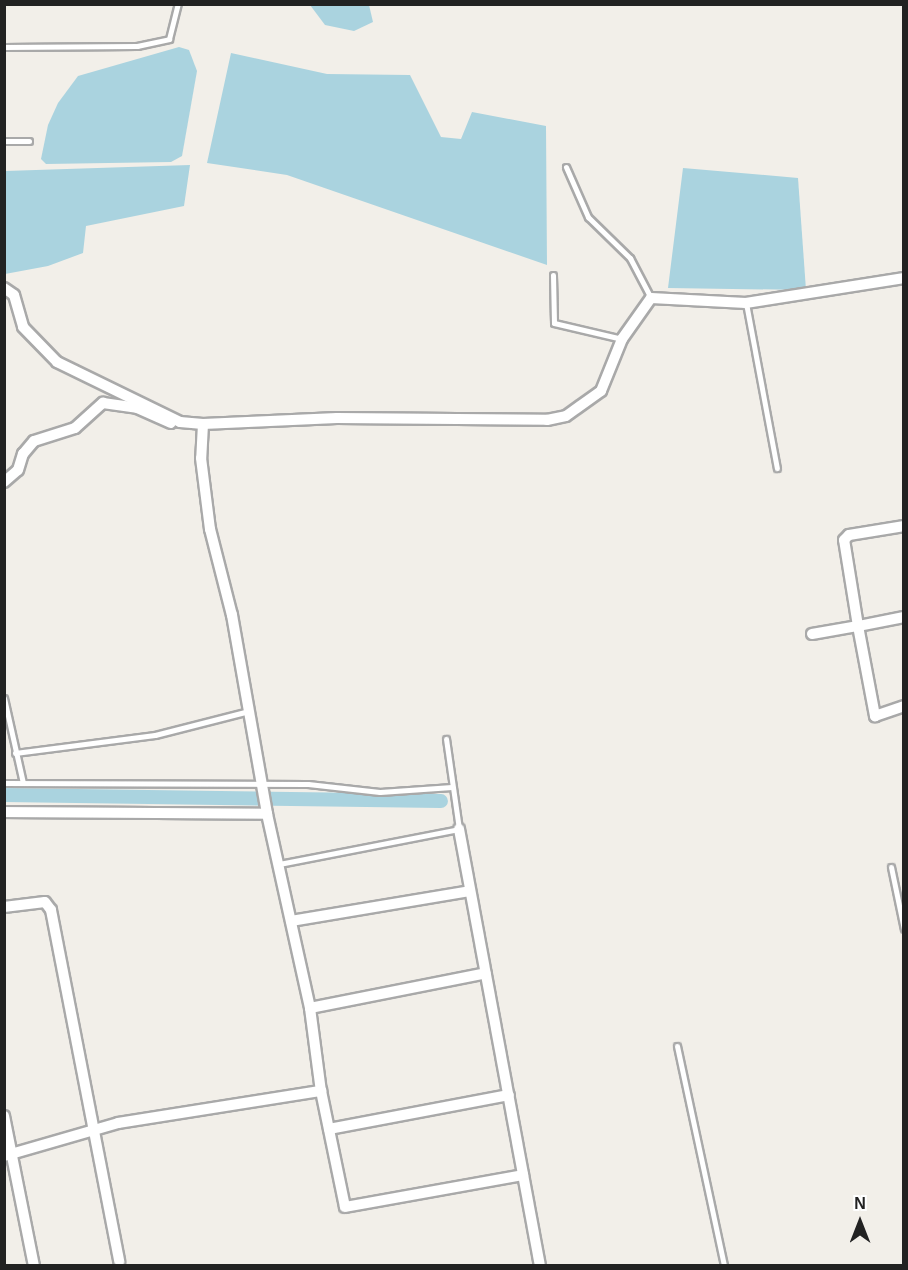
<!DOCTYPE html>
<style>
body{margin:0}
#map{position:relative;width:908px;height:1270px;overflow:hidden;background:#f2efe9;font-family:Helvetica,sans-serif}
div>[style]{position:absolute}
.water>*{inset:0;background:#aad3df}
.canal>*{height:14px;margin:-7px;padding:0 7px;transform-origin:7px;border-radius:7px;background:#aad3df}
.roads{filter:drop-shadow(2px 0 #a9a9a9) drop-shadow(-2px 0 #a9a9a9) drop-shadow(0 2px #a9a9a9) drop-shadow(0 -2px #a9a9a9)}
.service>*{height:5px;margin:-2.5px;padding:0 2.5px;transform-origin:2.5px;border-radius:2.5px;background:#fff}
.minor>*{height:10px;margin:-5px;padding:0 5px;transform-origin:5px;border-radius:5px;background:#fff}
span{translate:-50% -50%;white-space:nowrap;text-align:center;line-height:1.15;-webkit-text-stroke:4.5px #fff;paint-order:stroke}
.frame{position:absolute;inset:0;border:6px solid #222;pointer-events:none}
.north{position:absolute;left:830px;top:1192px;width:60px;height:60px;-webkit-text-stroke:4px #fff;paint-order:stroke;rotate:0deg;font-size:16px;font-weight:700;line-height:24px;text-align:center;color:#222}
.north::after{content:'';display:block;margin:auto;width:21px;height:27px;background:#222;clip-path:polygon(50% 0,100% 100%,50% 72%,0 100%)}
</style>
<div id="map">
<div class="water">
<div style="clip-path:polygon(310px 5px,369px 5px,373px 22px,354px 31px,325px 25px)"></div>
<div style="clip-path:polygon(179px 47px,189px 50px,197px 71px,182px 156px,171px 162px,46px 164px,41px 159px,48px 125px,58px 103px,78px 76px)"></div>
<div style="clip-path:polygon(231px 53px,327px 74px,410px 75px,441px 137px,461px 139px,472px 112px,546px 126px,547px 265px,287px 175px,207px 163px)"></div>
<div style="clip-path:polygon(190px 165px,184px 206px,86px 226px,83px 253px,48px 266px,5px 274px,5px 171px)"></div>
<div style="clip-path:polygon(683px 168px,798px 178px,806px 290px,668px 288px)"></div>
</div>
<div class="canal">
<div style="left:4px;top:795px;width:437px;rotate:0.8deg"></div>
</div>
<div class="roads">
<div class="service">
<div style="left:4px;top:47px;width:133px;rotate:-0.4deg"></div>
<div style="left:137px;top:46px;width:33px;rotate:-12deg"></div>
<div style="left:169px;top:39px;width:36px;rotate:-76deg"></div>
<div style="left:4px;top:141px;width:25px"></div>
<div style="left:566px;top:167px;width:55px;rotate:66.3deg"></div>
<div style="left:588px;top:217px;width:59px;rotate:44.3deg"></div>
<div style="left:630px;top:258px;width:45px;rotate:62.3deg"></div>
<div style="left:553px;top:275px;width:48px;rotate:88.8deg"></div>
<div style="left:554px;top:323px;width:70px;rotate:13.2deg"></div>
<div style="left:746px;top:303px;width:168px;rotate:79.4deg"></div>
<div style="left:4px;top:698px;width:87px;rotate:77.4deg"></div>
<div style="left:15px;top:753px;width:141px;rotate:-7.3deg"></div>
<div style="left:155px;top:735px;width:97px;rotate:-14.3deg"></div>
<div style="left:4px;top:783px;width:304px;rotate:0.2deg"></div>
<div style="left:308px;top:784px;width:72px;rotate:6.3deg"></div>
<div style="left:380px;top:792px;width:72px;rotate:-4deg"></div>
<div style="left:279px;top:864px;width:183px;rotate:-11deg"></div>
<div style="left:459px;top:829px;width:91px;rotate:-98.2deg"></div>
<div style="left:891px;top:867px;width:63px;rotate:78.2deg"></div>
<div style="left:677px;top:1046px;width:225px;rotate:77.9deg"></div>
</div>
<div class="minor">
<div style="left:4px;top:288px;width:12px;rotate:35deg"></div>
<div style="left:14px;top:295px;width:33px;rotate:74deg"></div>
<div style="left:23px;top:327px;width:49px;rotate:45.8deg"></div>
<div style="left:57px;top:362px;width:137px;rotate:26deg"></div>
<div style="left:180px;top:422px;width:23px;rotate:5deg"></div>
<div style="left:203px;top:424px;width:34px;rotate:93deg"></div>
<div style="left:201px;top:458px;width:72px;rotate:82.8deg"></div>
<div style="left:210px;top:529px;width:89px;rotate:75.7deg"></div>
<div style="left:232px;top:615px;width:202px;rotate:80deg"></div>
<div style="left:267px;top:814px;width:199px;rotate:77.5deg"></div>
<div style="left:310px;top:1008px;width:84px;rotate:82.5deg"></div>
<div style="left:321px;top:1091px;width:118px;rotate:78.3deg"></div>
<div style="left:345px;top:1207px;width:181px;rotate:-10.2deg"></div>
<div style="left:203px;top:424px;width:134px;rotate:-2.6deg"></div>
<div style="left:337px;top:418px;width:210px;rotate:0.5deg"></div>
<div style="left:547px;top:420px;width:19px;rotate:-12deg"></div>
<div style="left:566px;top:416px;width:43px;rotate:-35.5deg"></div>
<div style="left:601px;top:391px;width:56px;rotate:-68deg"></div>
<div style="left:622px;top:339px;width:50px;rotate:-54.7deg"></div>
<div style="left:651px;top:298px;width:95px;rotate:3deg"></div>
<div style="left:746px;top:303px;width:160px;rotate:-9deg"></div>
<div style="left:4px;top:482px;width:18px;rotate:-41deg"></div>
<div style="left:18px;top:470px;width:17px;rotate:-73deg"></div>
<div style="left:23px;top:454px;width:17px;rotate:-50deg"></div>
<div style="left:34px;top:441px;width:43px;rotate:-17.6deg"></div>
<div style="left:75px;top:428px;width:38px;rotate:-42deg"></div>
<div style="left:103px;top:403px;width:34px;rotate:8deg"></div>
<div style="left:137px;top:408px;width:37px;rotate:24deg"></div>
<div style="left:904px;top:617px;width:47px;rotate:168.9deg"></div>
<div style="left:858px;top:626px;width:92px;rotate:79.3deg"></div>
<div style="left:875px;top:716px;width:31px;rotate:-19deg"></div>
<div style="left:812px;top:634px;width:47px;rotate:-9.9deg"></div>
<div style="left:858px;top:626px;width:87px;rotate:-99.2deg"></div>
<div style="left:844px;top:540px;width:7px;rotate:-45deg"></div>
<div style="left:849px;top:535px;width:56px;rotate:-9.3deg"></div>
<div style="left:4px;top:812px;width:263px;rotate:0.4deg"></div>
<div style="left:459px;top:829px;width:444px;rotate:79.5deg"></div>
<div style="left:4px;top:907px;width:41px;rotate:-7deg"></div>
<div style="left:45px;top:902px;width:10px;rotate:53deg"></div>
<div style="left:51px;top:910px;width:358px;rotate:79deg"></div>
<div style="left:291px;top:921px;width:181px;rotate:-9.5deg"></div>
<div style="left:310px;top:1008px;width:179px;rotate:-11.2deg"></div>
<div style="left:4px;top:1116px;width:153px;rotate:78.7deg"></div>
<div style="left:329px;top:1129px;width:183px;rotate:-10.7deg"></div>
<div style="left:4px;top:1156px;width:119px;rotate:-16.1deg"></div>
<div style="left:118px;top:1123px;width:206px;rotate:-9deg"></div>
</div>
</div>
<div class="frame"></div>
<div class="north">N</div>
</div>
